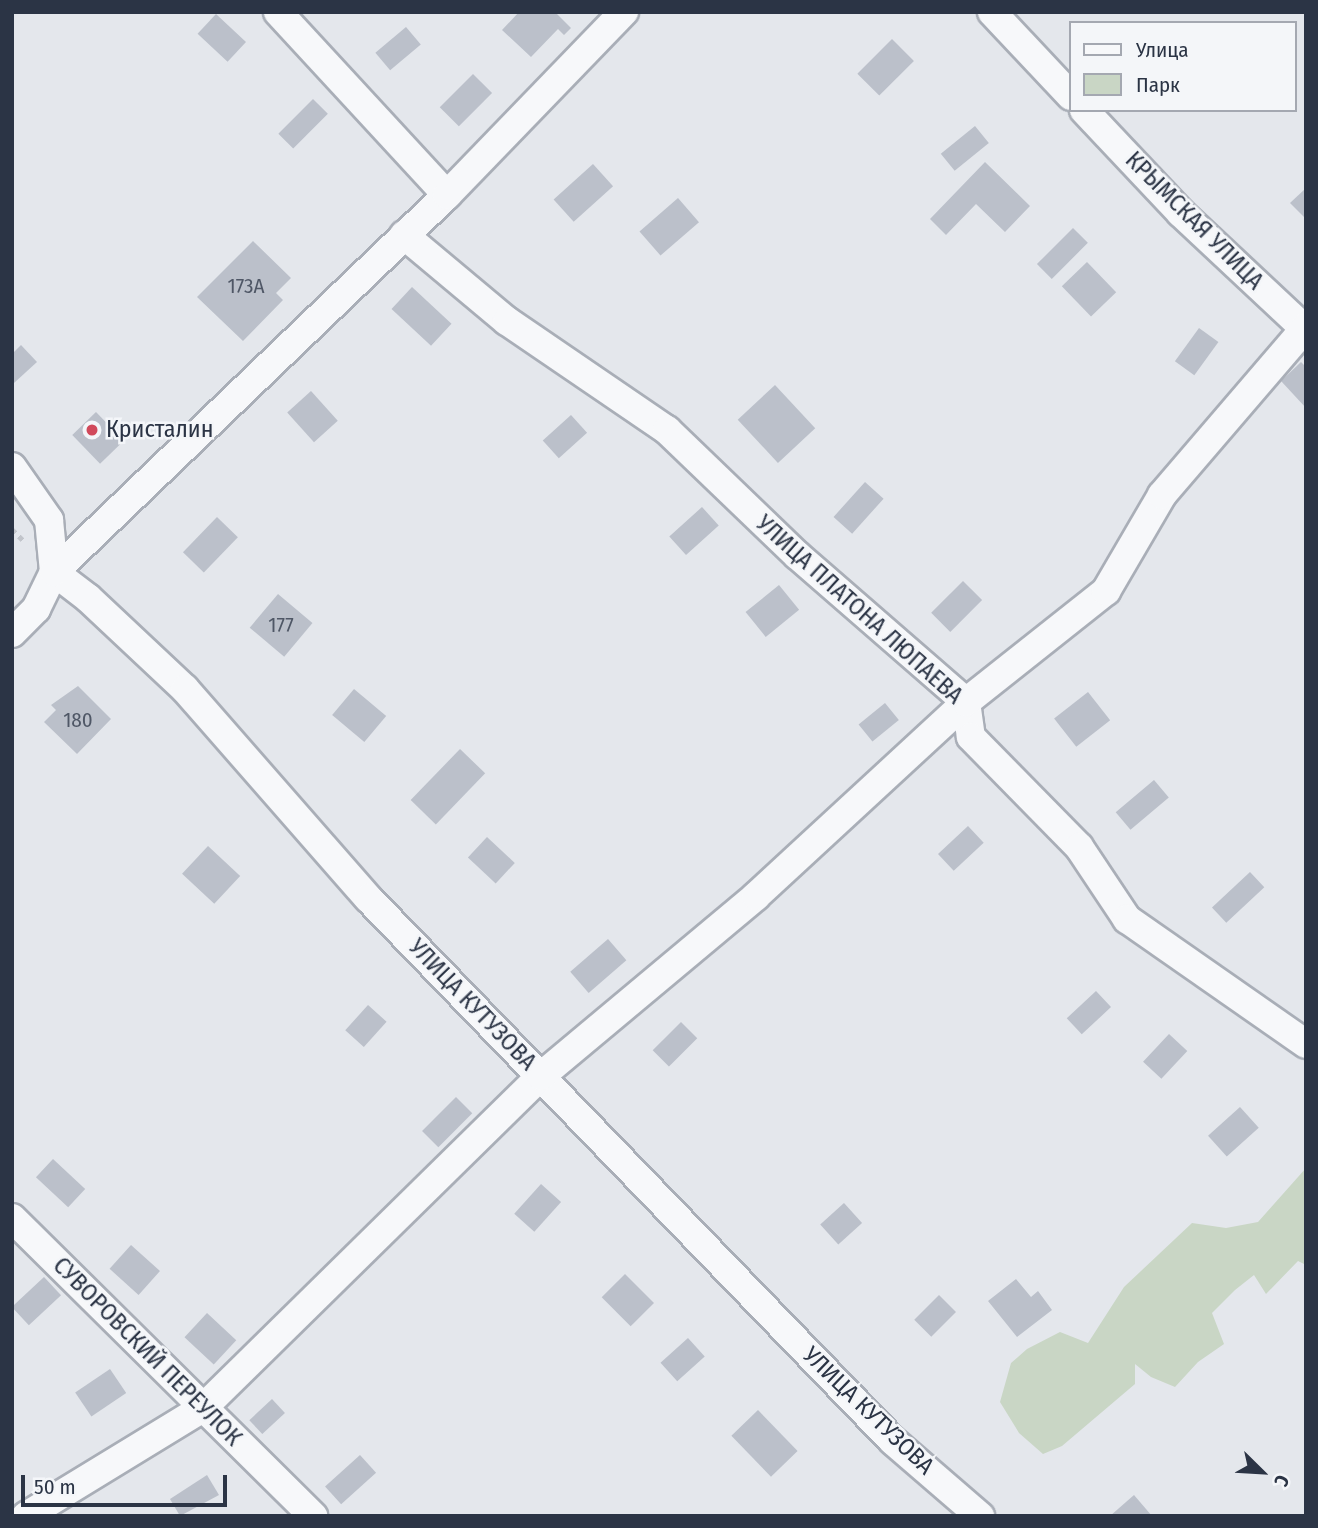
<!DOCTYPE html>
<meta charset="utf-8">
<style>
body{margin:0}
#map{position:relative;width:1318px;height:1528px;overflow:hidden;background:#e4e7ec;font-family:"Fira Sans Condensed",sans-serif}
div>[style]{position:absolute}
.green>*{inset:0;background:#c9d6c5}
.building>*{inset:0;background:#bbc0ca;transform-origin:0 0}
.path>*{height:4.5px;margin-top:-2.25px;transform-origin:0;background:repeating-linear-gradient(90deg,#c2c5cb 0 5px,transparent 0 10px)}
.roads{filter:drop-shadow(2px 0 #a9aeb7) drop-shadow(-2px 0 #a9aeb7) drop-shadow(0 2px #a9aeb7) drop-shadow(0 -2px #a9aeb7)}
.minor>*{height:28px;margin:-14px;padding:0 14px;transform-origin:14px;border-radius:14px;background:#f7f8fa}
.dots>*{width:19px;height:19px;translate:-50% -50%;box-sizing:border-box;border:4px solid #f4f6f9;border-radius:50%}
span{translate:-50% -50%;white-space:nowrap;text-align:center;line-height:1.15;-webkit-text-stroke:5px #f4f6f9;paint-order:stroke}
.number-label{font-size:21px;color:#4f5766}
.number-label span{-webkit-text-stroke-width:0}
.street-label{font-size:24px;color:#2b3445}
.poi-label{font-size:24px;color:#2b3445}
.left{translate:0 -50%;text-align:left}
.frame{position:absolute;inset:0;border:14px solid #2b3445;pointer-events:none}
.legend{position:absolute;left:1069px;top:21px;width:228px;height:91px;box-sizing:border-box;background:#f4f6f9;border:2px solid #a4a8b1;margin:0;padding:9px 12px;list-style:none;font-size:21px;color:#2b3445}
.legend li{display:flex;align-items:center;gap:14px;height:35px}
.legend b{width:35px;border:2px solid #a4a8b1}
.north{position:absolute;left:1227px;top:1437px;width:70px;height:70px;-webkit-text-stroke:5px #f4f6f9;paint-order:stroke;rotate:114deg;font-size:19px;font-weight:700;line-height:28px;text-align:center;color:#2b3445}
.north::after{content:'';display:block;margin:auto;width:24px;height:32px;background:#2b3445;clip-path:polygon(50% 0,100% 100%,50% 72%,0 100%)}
.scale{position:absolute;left:21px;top:1475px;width:206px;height:32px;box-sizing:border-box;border:4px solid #2b3445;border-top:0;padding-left:9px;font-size:21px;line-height:24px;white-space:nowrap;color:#2b3445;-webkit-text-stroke:5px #f4f6f9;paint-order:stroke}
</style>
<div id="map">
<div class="green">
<div style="clip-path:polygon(1306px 1168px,1306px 1265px,1298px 1261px,1266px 1294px,1254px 1275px,1235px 1290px,1212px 1313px,1224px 1344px,1198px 1362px,1175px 1387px,1151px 1377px,1135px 1364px,1135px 1384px,1062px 1446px,1043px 1454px,1019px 1433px,1000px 1402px,1011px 1363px,1027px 1349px,1060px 1332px,1088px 1343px,1124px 1287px,1192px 1223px,1226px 1228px,1258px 1222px)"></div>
</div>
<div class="building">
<div style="clip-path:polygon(519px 12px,555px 12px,571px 28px,564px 35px,558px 29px,531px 57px,502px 30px)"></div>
<div style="left:216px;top:14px;width:41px;height:27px;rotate:43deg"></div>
<div style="left:406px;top:27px;width:23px;height:40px;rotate:50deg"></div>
<div style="left:892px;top:39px;width:31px;height:49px;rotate:45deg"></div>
<div style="left:473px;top:74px;width:27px;height:47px;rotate:45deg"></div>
<div style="left:313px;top:99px;width:21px;height:49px;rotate:45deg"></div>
<div style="left:975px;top:126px;width:22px;height:44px;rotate:51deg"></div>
<div style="clip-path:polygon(985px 162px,1030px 206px,1005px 232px,976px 204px,946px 235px,930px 219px)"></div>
<div style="left:593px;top:164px;width:30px;height:53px;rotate:48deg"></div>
<div style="clip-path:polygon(1306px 188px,1306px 219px,1290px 203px)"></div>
<div style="left:678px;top:198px;width:32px;height:51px;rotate:49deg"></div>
<div style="left:1073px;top:228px;width:21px;height:51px;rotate:45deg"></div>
<div style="clip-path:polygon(253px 241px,291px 278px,276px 293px,283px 300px,243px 341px,197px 297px)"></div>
<div style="left:1087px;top:262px;width:42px;height:35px;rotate:46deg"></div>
<div style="left:412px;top:287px;width:54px;height:30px;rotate:43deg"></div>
<div style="left:1199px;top:328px;width:24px;height:41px;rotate:36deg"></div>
<div style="clip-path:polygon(21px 345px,37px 362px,14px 383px,12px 354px)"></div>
<div style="clip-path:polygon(1301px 362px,1306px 367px,1306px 408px,1281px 381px)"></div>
<div style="left:775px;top:385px;width:59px;height:51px;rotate:47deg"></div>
<div style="left:311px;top:391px;width:40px;height:32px;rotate:48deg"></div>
<div style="left:96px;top:412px;width:40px;height:33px;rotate:46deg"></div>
<div style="left:571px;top:415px;width:24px;height:38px;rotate:48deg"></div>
<div style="left:865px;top:482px;width:25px;height:47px;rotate:42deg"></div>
<div style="left:702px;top:507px;width:25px;height:44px;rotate:48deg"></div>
<div style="left:217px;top:517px;width:29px;height:49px;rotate:44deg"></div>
<div style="left:963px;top:581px;width:27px;height:45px;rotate:45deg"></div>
<div style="left:779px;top:585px;width:32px;height:43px;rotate:51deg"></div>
<div style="left:278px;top:594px;width:45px;height:44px;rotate:40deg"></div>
<div style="clip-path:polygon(78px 686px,111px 719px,77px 754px,44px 722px,56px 710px,51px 705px)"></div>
<div style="left:354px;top:689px;width:42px;height:34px;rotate:40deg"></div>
<div style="left:1088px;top:692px;width:36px;height:43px;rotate:52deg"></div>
<div style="left:885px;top:703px;width:22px;height:34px;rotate:51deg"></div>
<div style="left:460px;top:749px;width:35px;height:71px;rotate:44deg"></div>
<div style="left:1154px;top:780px;width:23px;height:50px;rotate:50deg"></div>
<div style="left:968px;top:826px;width:23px;height:41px;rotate:47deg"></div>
<div style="left:487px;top:837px;width:38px;height:28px;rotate:43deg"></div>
<div style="left:208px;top:846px;width:44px;height:38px;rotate:43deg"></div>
<div style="left:1250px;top:872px;width:21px;height:52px;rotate:47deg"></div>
<div style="left:608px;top:939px;width:28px;height:50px;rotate:49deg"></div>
<div style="left:1096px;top:991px;width:22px;height:40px;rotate:47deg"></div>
<div style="left:368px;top:1005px;width:25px;height:34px;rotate:42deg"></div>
<div style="left:681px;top:1022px;width:23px;height:40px;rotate:45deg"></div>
<div style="left:1169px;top:1034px;width:25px;height:38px;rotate:43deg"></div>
<div style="left:456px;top:1097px;width:23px;height:48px;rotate:45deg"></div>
<div style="left:1240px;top:1107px;width:28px;height:43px;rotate:48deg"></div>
<div style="left:53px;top:1159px;width:44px;height:25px;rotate:43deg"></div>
<div style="left:541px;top:1184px;width:27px;height:40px;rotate:42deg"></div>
<div style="left:844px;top:1203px;width:27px;height:32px;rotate:48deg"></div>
<div style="left:131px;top:1245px;width:39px;height:32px;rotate:42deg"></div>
<div style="left:625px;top:1274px;width:41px;height:33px;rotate:45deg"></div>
<div style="left:44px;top:1277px;width:25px;height:44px;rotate:47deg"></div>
<div style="clip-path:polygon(1016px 1279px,1031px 1297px,1038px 1291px,1052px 1310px,1017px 1337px,988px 1301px)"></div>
<div style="left:939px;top:1295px;width:24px;height:35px;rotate:45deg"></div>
<div style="left:207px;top:1313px;width:40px;height:33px;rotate:43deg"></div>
<div style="left:688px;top:1338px;width:25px;height:37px;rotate:48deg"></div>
<div style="left:110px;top:1369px;width:29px;height:42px;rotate:56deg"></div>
<div style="left:272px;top:1399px;width:19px;height:31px;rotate:47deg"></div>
<div style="left:758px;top:1410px;width:57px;height:37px;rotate:46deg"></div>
<div style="left:360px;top:1455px;width:24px;height:47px;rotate:48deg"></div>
<div style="clip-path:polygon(207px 1475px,219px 1495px,180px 1516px,170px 1499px)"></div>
<div style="clip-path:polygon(1134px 1495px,1152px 1516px,1110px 1516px)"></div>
</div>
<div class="path">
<div style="left:12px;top:529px;width:17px;rotate:45deg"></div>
</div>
<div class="roads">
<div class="minor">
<div style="left:278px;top:12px;width:249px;rotate:47.3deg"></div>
<div style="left:992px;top:12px;width:115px;rotate:46.8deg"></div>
<div style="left:1084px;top:110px;width:141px;rotate:46.7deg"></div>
<div style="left:1181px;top:213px;width:171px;rotate:43.1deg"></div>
<div style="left:404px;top:235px;width:134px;rotate:39.9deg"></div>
<div style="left:507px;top:321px;width:194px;rotate:34.3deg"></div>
<div style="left:667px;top:430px;width:180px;rotate:43.9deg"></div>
<div style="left:797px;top:555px;width:224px;rotate:41deg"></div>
<div style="left:966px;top:702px;width:35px;rotate:82deg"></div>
<div style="left:971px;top:737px;width:154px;rotate:45.5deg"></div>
<div style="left:1079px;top:847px;width:87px;rotate:56.3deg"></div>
<div style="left:1127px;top:919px;width:218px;rotate:34.9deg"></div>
<div style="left:12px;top:467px;width:65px;rotate:55.1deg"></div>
<div style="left:49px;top:520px;width:52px;rotate:84.5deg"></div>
<div style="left:54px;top:572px;width:43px;rotate:37.4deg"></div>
<div style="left:88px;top:598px;width:133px;rotate:43.2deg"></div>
<div style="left:185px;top:689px;width:278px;rotate:48.8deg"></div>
<div style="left:368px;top:898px;width:755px;rotate:45.97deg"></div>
<div style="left:893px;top:1441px;width:115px;rotate:40.8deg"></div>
<div style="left:12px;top:633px;width:34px;rotate:-45deg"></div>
<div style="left:36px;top:609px;width:41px;rotate:-64.1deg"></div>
<div style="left:54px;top:572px;width:545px;rotate:-43.81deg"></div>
<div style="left:447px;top:195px;width:255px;rotate:-46deg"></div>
<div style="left:12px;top:1218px;width:424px;rotate:44.7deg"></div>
<div style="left:26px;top:1516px;width:207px;rotate:-31.4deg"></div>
<div style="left:203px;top:1408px;width:474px;rotate:-44.5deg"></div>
<div style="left:541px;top:1076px;width:280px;rotate:-39.9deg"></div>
<div style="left:756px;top:896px;width:286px;rotate:-42.7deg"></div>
<div style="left:966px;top:702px;width:179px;rotate:-38.4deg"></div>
<div style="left:1106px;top:591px;width:111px;rotate:-59.7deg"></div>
<div style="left:1162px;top:495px;width:221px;rotate:-49.4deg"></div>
</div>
</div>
<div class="dots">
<div style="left:92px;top:430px;background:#d1495b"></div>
</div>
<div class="number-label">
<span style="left:246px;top:286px">173А</span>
<span style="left:281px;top:625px">177</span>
<span style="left:78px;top:720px">180</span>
</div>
<div class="street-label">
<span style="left:1194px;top:221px;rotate:45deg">КРЫМСКАЯ УЛИЦА</span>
<span style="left:859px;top:610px;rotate:42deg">УЛИЦА ПЛАТОНА ЛЮПАЕВА</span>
<span style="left:472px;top:1005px;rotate:46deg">УЛИЦА КУТУЗОВА</span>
<span style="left:147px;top:1352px;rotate:45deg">СУВОРОВСКИЙ ПЕРЕУЛОК</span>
<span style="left:868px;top:1411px;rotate:44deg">УЛИЦА КУТУЗОВА</span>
</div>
<div class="poi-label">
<span class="left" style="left:106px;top:430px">Кристалин</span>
</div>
<div class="frame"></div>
<ul class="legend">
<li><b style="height:9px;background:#f7f8fa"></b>Улица</li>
<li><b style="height:19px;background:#c9d6c5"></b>Парк</li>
</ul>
<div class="north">С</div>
<div class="scale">50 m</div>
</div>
